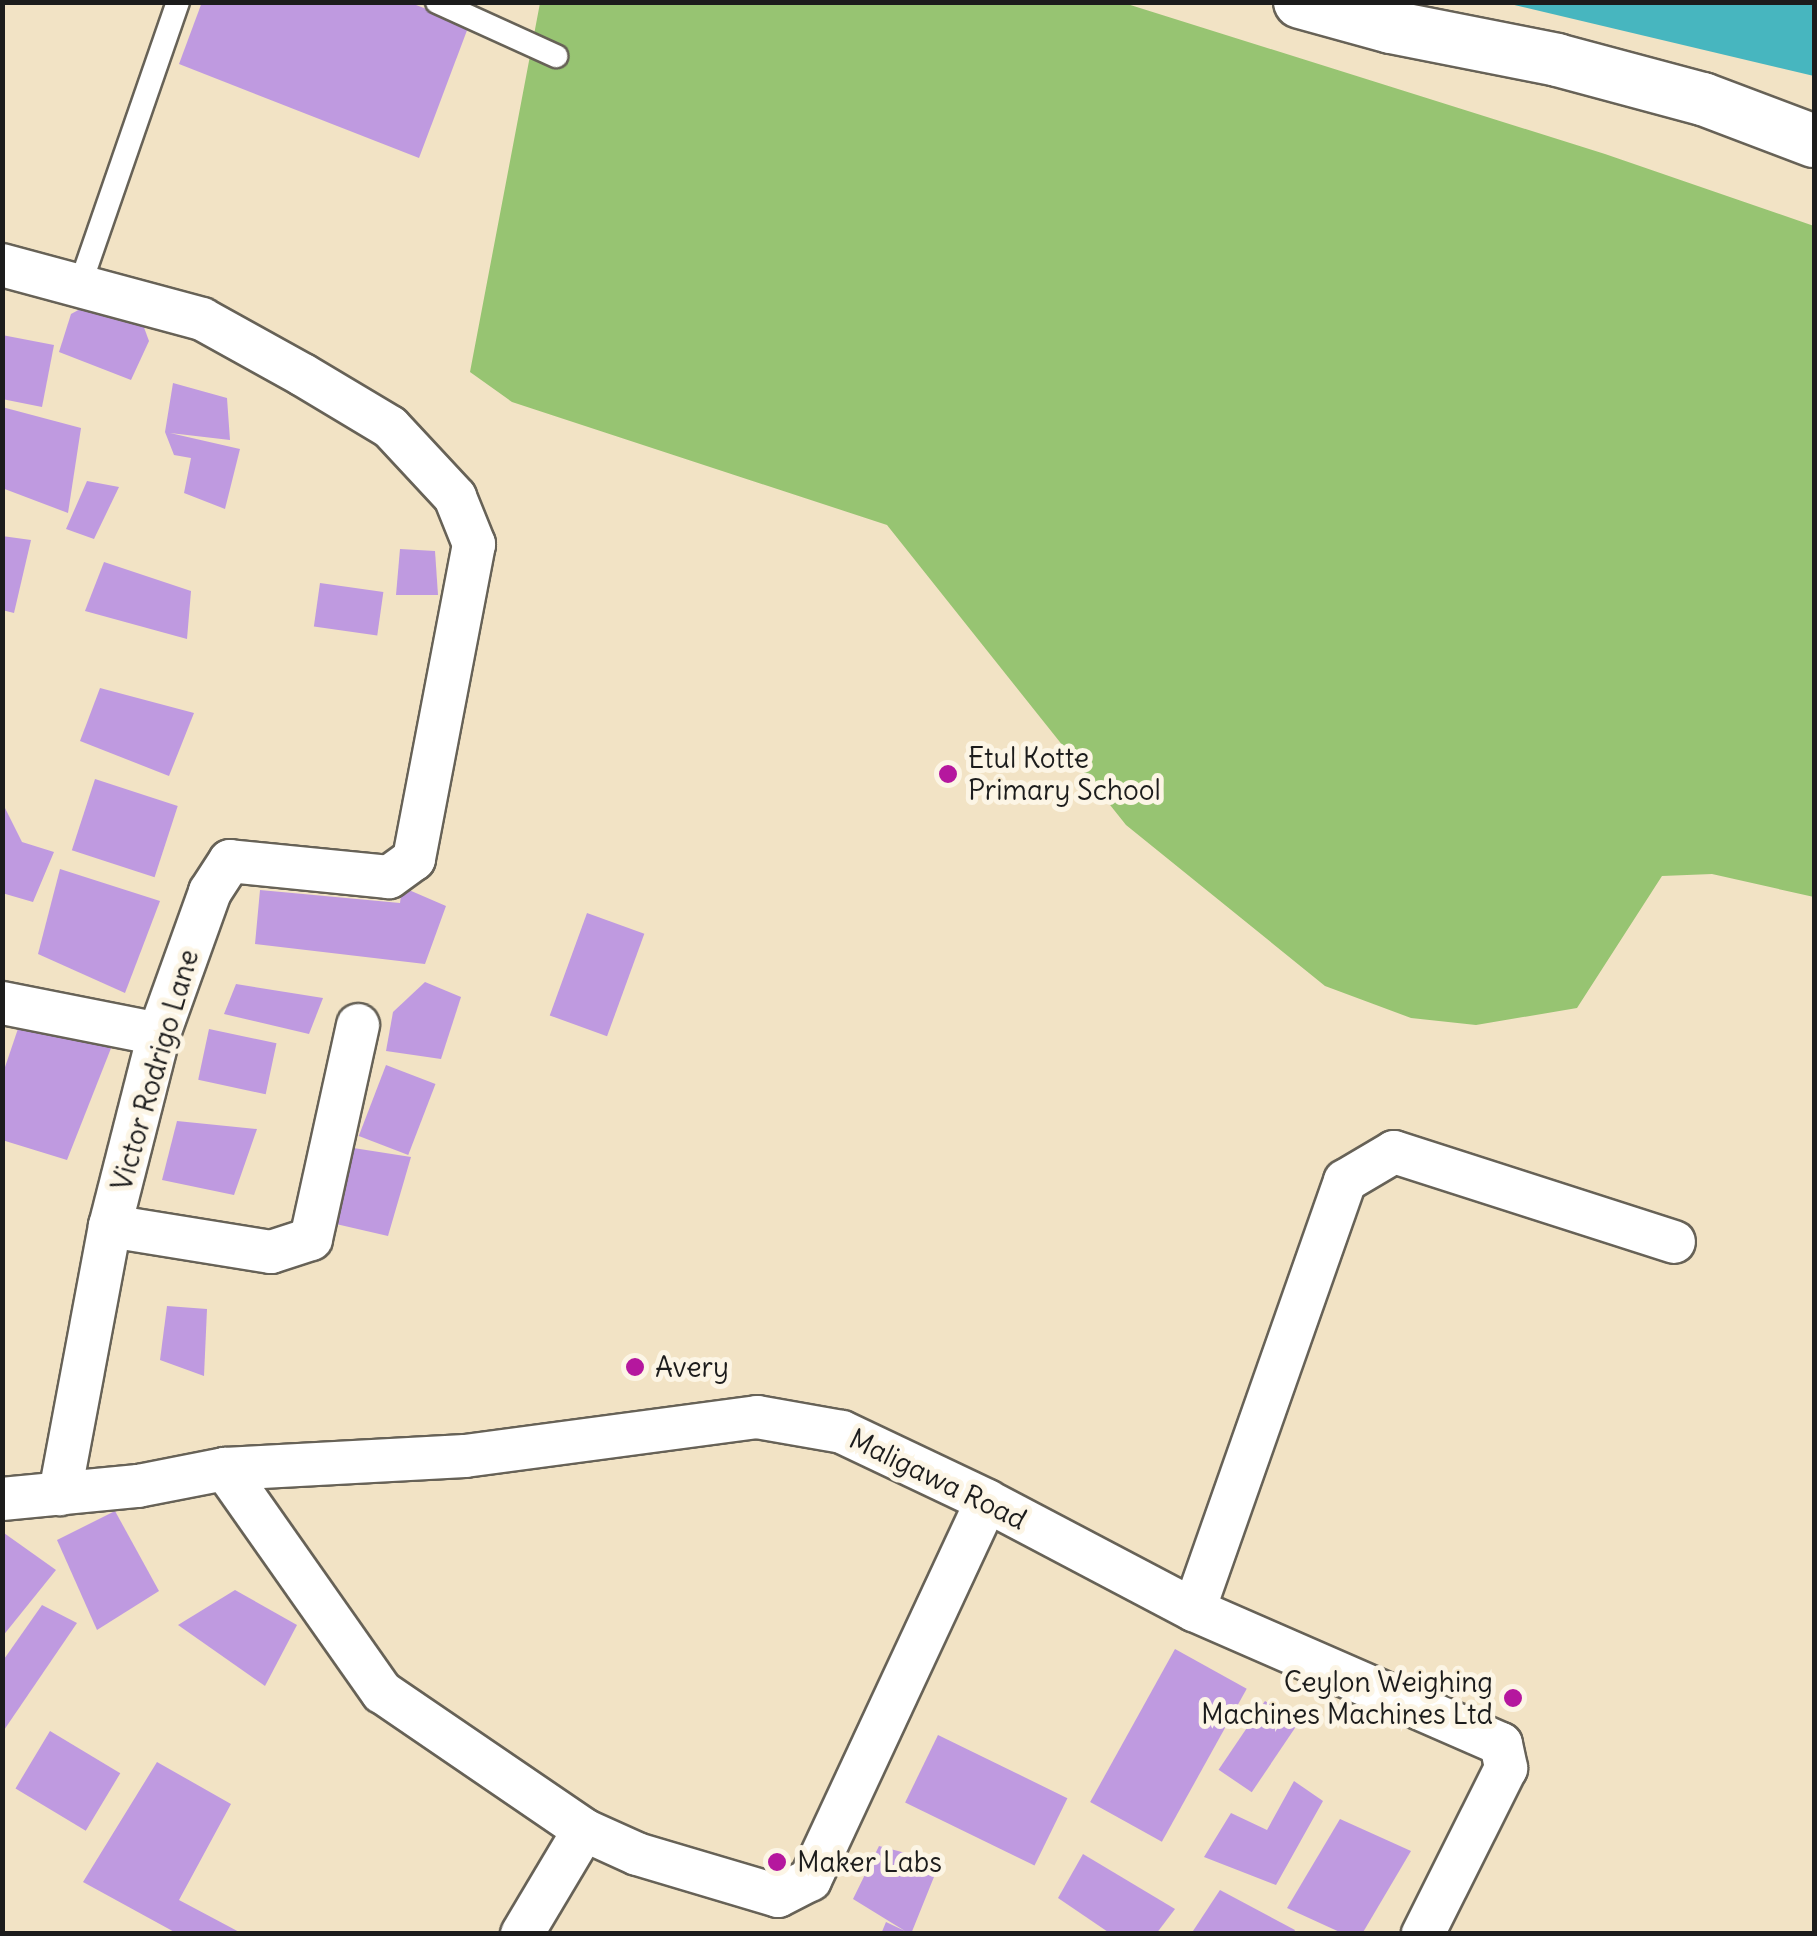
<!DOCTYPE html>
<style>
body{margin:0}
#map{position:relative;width:1817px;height:1936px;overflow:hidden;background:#f2e3c5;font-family:Delius,sans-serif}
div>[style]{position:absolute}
.green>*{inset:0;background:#97c472}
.water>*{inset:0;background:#47b6bf}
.building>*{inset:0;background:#bf9ae0;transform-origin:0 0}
.roads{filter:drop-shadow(2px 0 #676257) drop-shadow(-2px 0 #676257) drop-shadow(0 2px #676257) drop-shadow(0 -2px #676257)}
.service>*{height:22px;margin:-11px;padding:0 11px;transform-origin:11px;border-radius:11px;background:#fff}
.minor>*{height:42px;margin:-21px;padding:0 21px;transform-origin:21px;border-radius:21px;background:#fff}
.tertiary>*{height:52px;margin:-26px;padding:0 26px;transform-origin:26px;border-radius:26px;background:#fff}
.dots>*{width:28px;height:28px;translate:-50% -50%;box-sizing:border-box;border:5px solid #fcf5e5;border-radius:50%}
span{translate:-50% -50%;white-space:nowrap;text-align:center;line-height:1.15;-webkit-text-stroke:10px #fcf5e5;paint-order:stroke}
.poi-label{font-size:28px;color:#1c1c1c}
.left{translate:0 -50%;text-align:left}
.right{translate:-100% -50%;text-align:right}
.street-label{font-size:28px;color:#1c1c1c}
.frame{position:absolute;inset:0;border:5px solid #1c1c1c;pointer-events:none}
</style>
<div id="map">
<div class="green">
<div style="clip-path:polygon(540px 3px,1124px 3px,1605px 154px,1814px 226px,1814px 897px,1712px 874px,1662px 876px,1577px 1008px,1476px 1025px,1411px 1018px,1325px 986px,1126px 825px,887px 525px,512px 402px,470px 372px)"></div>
</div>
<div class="water">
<div style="clip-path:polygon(1506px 3px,1814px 3px,1814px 76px)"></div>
</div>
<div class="building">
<div style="clip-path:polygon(202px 2px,408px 2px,469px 25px,419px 158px,179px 64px)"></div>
<div style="clip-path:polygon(95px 301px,139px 314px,149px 341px,131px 380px,59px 352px,71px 314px)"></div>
<div style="clip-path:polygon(2px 335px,54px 345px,42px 407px,2px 399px)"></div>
<div style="clip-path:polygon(173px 383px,227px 398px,230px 440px,170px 433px,240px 449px,225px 509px,184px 493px,191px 458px,174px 455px,165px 432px)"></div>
<div style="clip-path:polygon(2px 407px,81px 428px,68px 513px,2px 488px)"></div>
<div style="clip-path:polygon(87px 481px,119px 487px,94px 539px,66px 529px)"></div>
<div style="clip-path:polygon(2px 536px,31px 540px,14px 613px,2px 610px)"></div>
<div style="clip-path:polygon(400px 549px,435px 551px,438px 595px,396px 595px)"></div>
<div style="clip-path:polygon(104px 562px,191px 591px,187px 639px,85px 611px)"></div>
<div style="left:320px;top:583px;width:64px;height:44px;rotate:8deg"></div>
<div style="clip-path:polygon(100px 688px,194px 713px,169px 776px,80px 741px)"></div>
<div style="left:95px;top:779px;width:87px;height:75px;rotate:18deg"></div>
<div style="clip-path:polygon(2px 802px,22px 842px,54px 852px,33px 902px,2px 893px)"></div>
<div style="clip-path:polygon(60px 869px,160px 901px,125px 993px,38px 954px)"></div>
<div style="clip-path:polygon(402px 887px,446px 906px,425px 964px,255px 944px,260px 890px,400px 903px)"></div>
<div style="left:587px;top:913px;width:61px;height:109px;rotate:20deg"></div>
<div style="clip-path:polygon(425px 982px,461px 997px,441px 1059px,386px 1051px,393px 1012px)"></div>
<div style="clip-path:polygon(236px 984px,323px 998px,309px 1034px,224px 1014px)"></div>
<div style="clip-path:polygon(25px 1008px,117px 1033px,67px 1160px,2px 1140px,2px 1076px)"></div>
<div style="left:209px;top:1029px;width:69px;height:52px;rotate:12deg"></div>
<div style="left:386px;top:1065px;width:53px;height:76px;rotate:21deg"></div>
<div style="clip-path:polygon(177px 1121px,257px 1129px,234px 1195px,162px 1180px)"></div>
<div style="clip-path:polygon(347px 1147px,411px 1157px,388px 1236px,336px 1224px)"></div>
<div style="clip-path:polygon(167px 1306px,207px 1309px,204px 1376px,160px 1360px)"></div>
<div style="clip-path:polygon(115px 1511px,159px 1591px,97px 1630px,57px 1540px)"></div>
<div style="clip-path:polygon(4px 1533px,56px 1570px,2px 1637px,2px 1535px)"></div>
<div style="clip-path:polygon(235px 1590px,297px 1625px,265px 1686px,178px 1625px)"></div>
<div style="clip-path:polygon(42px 1605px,77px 1623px,2px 1733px,2px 1662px)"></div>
<div style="left:1175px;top:1649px;width:82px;height:175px;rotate:29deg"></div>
<div style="left:1265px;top:1701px;width:40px;height:83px;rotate:34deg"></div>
<div style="left:50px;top:1731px;width:82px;height:67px;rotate:31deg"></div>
<div style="left:938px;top:1735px;width:144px;height:75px;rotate:26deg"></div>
<div style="clip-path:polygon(157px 1762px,231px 1804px,179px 1900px,243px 1934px,178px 1934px,83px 1882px)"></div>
<div style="clip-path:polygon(1294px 1781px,1323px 1801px,1276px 1885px,1204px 1857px,1231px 1813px,1267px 1830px)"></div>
<div style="clip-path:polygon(1340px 1819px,1411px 1851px,1362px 1934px,1344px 1934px,1287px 1908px)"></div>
<div style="clip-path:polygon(879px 1846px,940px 1862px,911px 1934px,881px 1934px,886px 1922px,905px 1931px,853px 1899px)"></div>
<div style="clip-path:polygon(1083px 1854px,1175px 1909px,1156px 1934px,1111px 1934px,1058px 1898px)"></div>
<div style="clip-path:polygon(1220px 1890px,1295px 1930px,1293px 1934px,1191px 1934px)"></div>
</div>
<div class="roads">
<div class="service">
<div style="left:437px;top:2px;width:131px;rotate:24.4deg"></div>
<div style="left:80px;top:285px;width:299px;rotate:-70.9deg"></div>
</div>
<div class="minor">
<div style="left:2px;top:265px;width:207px;rotate:15.1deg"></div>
<div style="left:202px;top:319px;width:115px;rotate:29deg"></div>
<div style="left:303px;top:375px;width:101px;rotate:30.9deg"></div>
<div style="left:390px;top:427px;width:96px;rotate:47.1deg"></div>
<div style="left:455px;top:497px;width:51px;rotate:68deg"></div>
<div style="left:474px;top:544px;width:321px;rotate:100.8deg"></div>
<div style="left:414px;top:859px;width:31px;rotate:144deg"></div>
<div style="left:389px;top:877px;width:160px;rotate:-174.3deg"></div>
<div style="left:230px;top:861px;width:37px;rotate:123deg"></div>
<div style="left:210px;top:892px;width:151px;rotate:109.8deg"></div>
<div style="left:159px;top:1034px;width:198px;rotate:104.3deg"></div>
<div style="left:110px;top:1226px;width:273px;rotate:100.6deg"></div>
<div style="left:2px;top:1003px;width:160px;rotate:11.2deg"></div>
<div style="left:110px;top:1226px;width:163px;rotate:9.2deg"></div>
<div style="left:271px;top:1252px;width:42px;rotate:-18deg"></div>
<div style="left:311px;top:1239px;width:219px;rotate:-77.6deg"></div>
<div style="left:225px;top:1469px;width:273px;rotate:54.9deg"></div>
<div style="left:382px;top:1692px;width:245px;rotate:34.3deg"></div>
<div style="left:584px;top:1830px;width:58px;rotate:24.4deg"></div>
<div style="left:637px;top:1854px;width:147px;rotate:16.6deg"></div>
<div style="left:778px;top:1896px;width:36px;rotate:-27deg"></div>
<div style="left:810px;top:1880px;width:418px;rotate:-65deg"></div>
<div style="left:2px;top:1499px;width:137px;rotate:-5.5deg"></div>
<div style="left:138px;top:1486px;width:89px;rotate:-11.1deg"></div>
<div style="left:225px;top:1469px;width:240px;rotate:-3.1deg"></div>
<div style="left:465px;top:1456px;width:295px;rotate:-7.6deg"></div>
<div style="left:757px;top:1417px;width:86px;rotate:10deg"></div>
<div style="left:842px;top:1432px;width:161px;rotate:25.4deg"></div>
<div style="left:987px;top:1501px;width:234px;rotate:27.8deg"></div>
<div style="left:1194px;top:1610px;width:335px;rotate:23.6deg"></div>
<div style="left:1501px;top:1744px;width:25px;rotate:78deg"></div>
<div style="left:1506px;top:1768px;width:186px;rotate:116.6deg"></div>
<div style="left:1194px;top:1610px;width:455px;rotate:-70.6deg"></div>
<div style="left:1345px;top:1181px;width:57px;rotate:-30.6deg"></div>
<div style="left:1394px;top:1152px;width:294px;rotate:17.8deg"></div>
<div style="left:522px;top:1934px;width:121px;rotate:-59.2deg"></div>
</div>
<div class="tertiary">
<div style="left:1300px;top:2px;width:94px;rotate:15.4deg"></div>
<div style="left:1391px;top:27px;width:169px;rotate:11.2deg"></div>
<div style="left:1557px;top:60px;width:151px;rotate:15deg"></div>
<div style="left:1703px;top:99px;width:119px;rotate:20.7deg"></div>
</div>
</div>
<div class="dots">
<div style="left:948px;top:774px;background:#b5179e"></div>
<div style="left:635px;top:1367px;background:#b5179e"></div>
<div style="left:1513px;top:1698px;background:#b5179e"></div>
<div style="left:777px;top:1862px;background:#b5179e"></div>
</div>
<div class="poi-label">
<span class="left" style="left:968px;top:774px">Etul Kotte<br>Primary School</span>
<span class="left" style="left:655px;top:1367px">Avery</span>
<span class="right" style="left:1493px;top:1698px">Ceylon Weighing<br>Machines Machines Ltd</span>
<span class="left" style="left:797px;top:1862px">Maker Labs</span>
</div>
<div class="street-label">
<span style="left:155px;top:1070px;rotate:-74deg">Victor Rodrigo Lane</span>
<span style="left:938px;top:1479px;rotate:26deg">Maligawa Road</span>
</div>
<div class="frame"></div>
</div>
